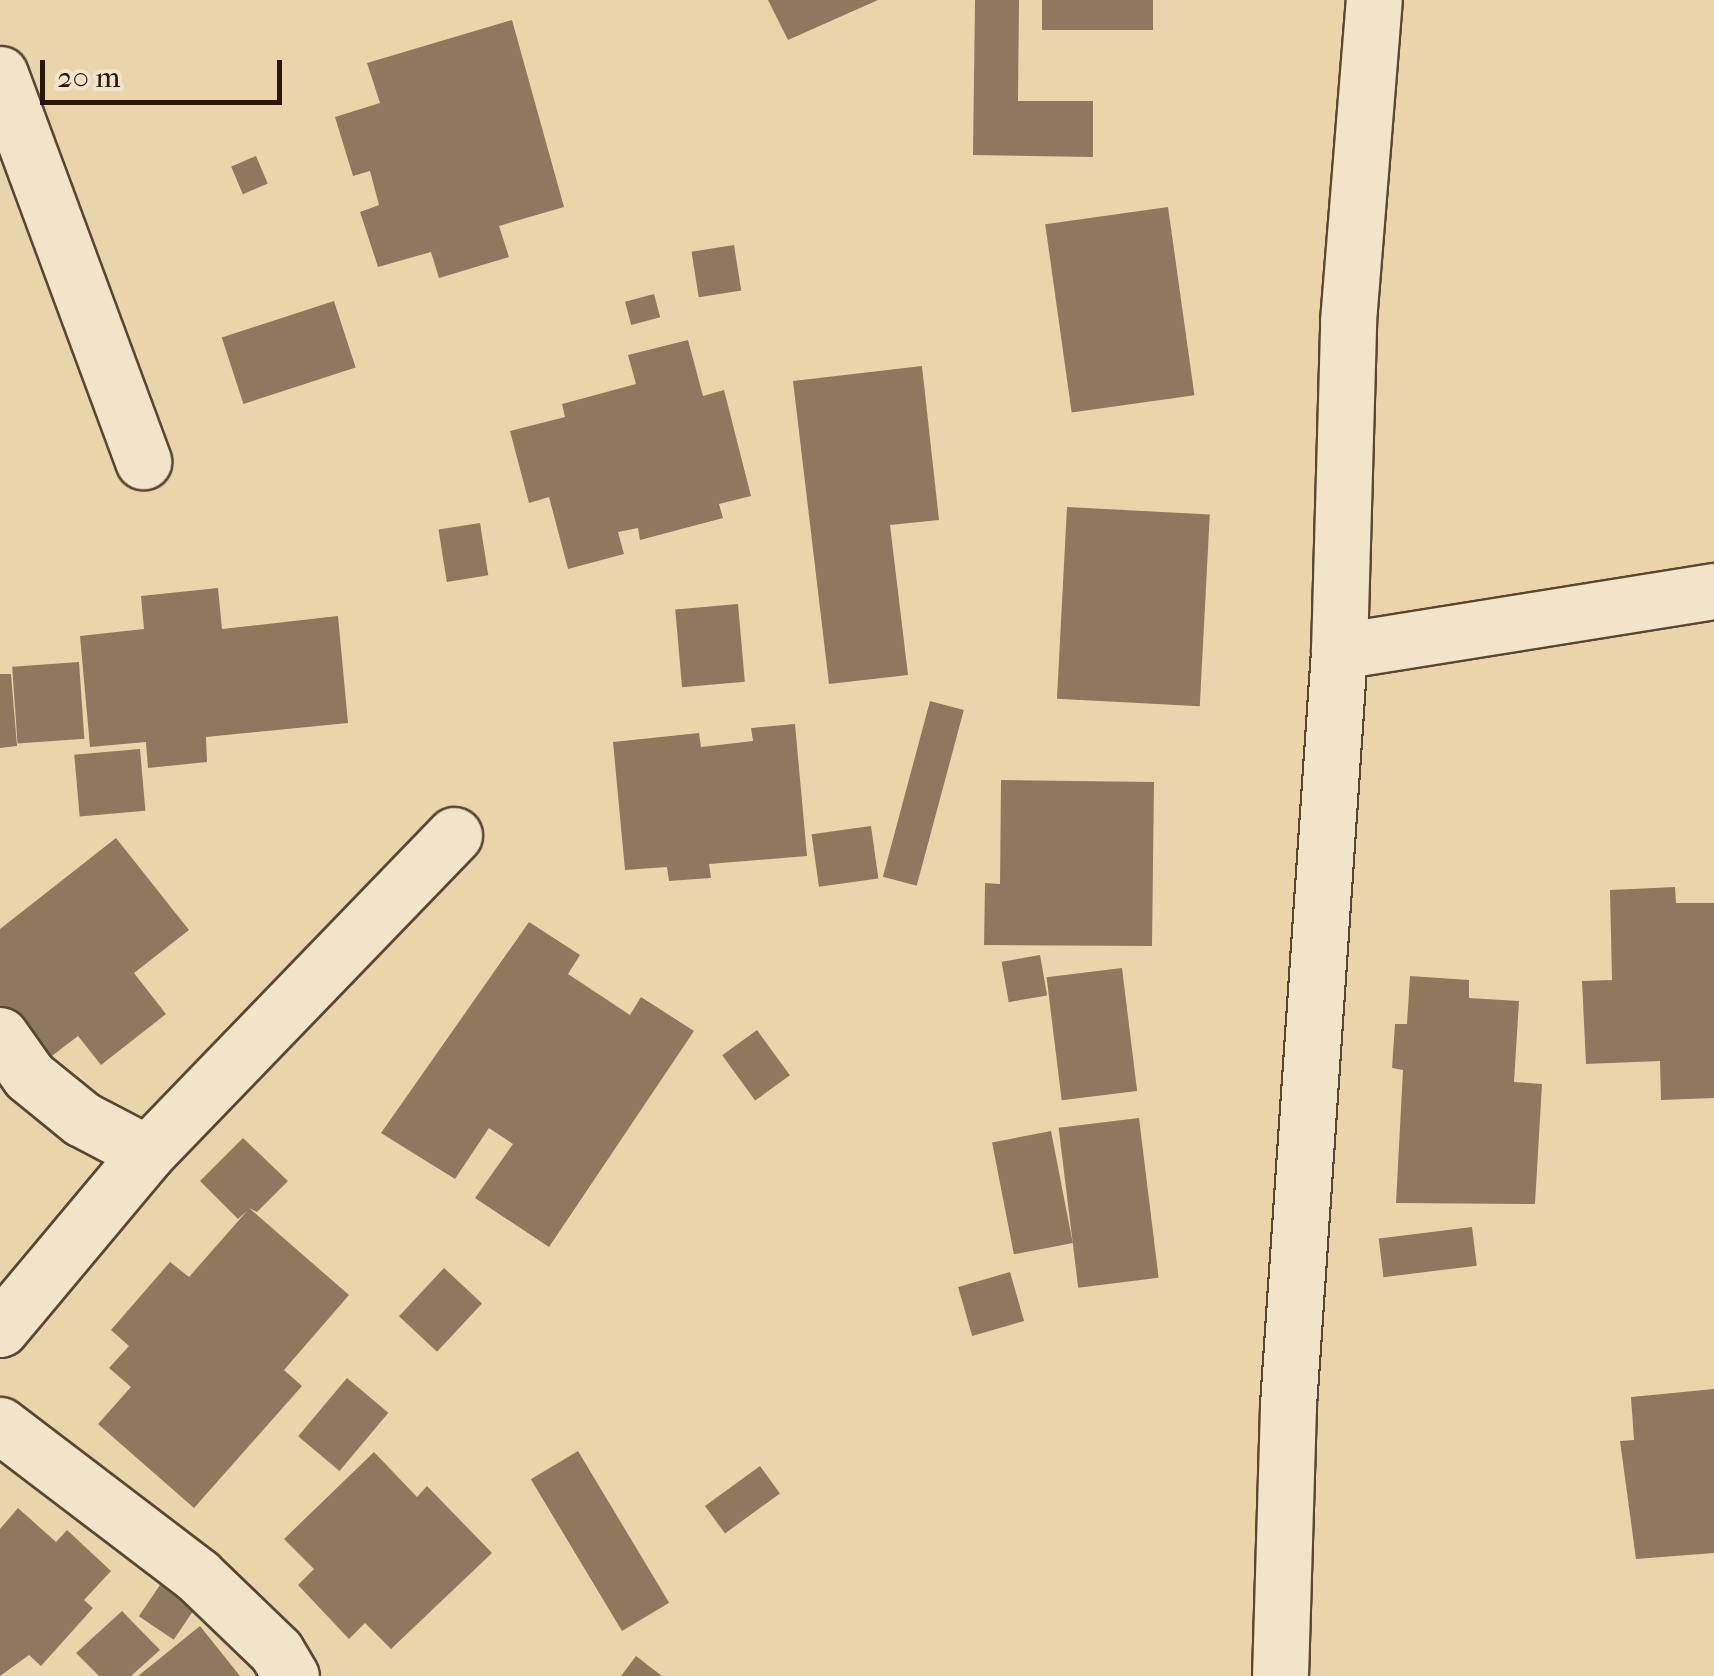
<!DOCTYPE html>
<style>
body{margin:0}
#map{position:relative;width:1714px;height:1676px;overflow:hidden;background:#ead5ab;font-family:"IM FELL French Canon",serif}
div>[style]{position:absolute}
.building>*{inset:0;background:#8e795e;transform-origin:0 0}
.roads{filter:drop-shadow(2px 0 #5a4632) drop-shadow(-2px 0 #5a4632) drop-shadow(0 2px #5a4632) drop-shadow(0 -2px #5a4632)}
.minor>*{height:55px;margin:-27.5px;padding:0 27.5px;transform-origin:27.5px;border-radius:27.5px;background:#f1e4c8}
span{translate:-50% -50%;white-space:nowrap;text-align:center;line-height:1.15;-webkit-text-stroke:8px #f1e4c8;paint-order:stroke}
.scale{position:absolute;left:40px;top:60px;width:242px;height:45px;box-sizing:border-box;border:5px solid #2a160a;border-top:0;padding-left:12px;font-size:30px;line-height:35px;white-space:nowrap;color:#2a160a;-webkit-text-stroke:8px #f1e4c8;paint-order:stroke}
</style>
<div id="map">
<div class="building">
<div style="clip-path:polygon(768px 0,878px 0,788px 40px)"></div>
<div style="clip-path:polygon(975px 0,1019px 0,1018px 101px,1093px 101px,1093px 157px,973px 155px)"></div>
<div style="left:1042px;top:0;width:111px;height:30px"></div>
<div style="clip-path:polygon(512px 20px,564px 207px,499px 226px,509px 257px,439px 278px,431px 252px,378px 267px,360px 212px,379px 205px,370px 171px,353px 176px,335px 117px,380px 103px,367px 63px)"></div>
<div style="left:256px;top:156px;width:30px;height:27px;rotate:67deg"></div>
<div style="left:1168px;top:207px;width:190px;height:124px;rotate:82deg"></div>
<div style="left:734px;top:245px;width:46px;height:43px;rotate:81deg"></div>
<div style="left:654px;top:294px;width:24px;height:30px;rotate:75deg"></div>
<div style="left:334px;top:301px;width:70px;height:118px;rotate:72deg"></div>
<div style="clip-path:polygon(688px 340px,703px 396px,724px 390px,751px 496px,719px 504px,723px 518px,640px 540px,638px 528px,618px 532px,624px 554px,568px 569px,549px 497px,529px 503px,510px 431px,565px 417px,562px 404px,636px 384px,628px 355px)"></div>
<div style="clip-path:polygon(922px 366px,939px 520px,890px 525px,908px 675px,829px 684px,793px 381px)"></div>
<div style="left:1067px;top:507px;width:143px;height:192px;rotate:3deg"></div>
<div style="left:480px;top:523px;width:53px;height:42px;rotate:81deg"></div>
<div style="clip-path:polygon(218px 588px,222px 629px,338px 616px,348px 723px,206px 737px,207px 762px,148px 768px,146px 742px,90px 747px,80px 636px,144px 629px,141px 596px)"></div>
<div style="left:738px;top:604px;width:78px;height:63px;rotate:85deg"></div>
<div style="left:79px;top:662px;width:77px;height:67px;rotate:86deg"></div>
<div style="clip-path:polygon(0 674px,11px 674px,17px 746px,0 748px)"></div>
<div style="left:930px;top:701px;width:35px;height:182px;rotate:15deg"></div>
<div style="clip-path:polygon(795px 724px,807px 856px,709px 864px,711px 878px,669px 881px,667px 867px,625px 870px,613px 742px,699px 733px,701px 747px,753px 741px,751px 728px)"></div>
<div style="left:140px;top:749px;width:62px;height:66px;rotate:85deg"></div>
<div style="clip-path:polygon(1001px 780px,1154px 782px,1152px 946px,984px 945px,985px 883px,1000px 884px)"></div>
<div style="left:871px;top:826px;width:53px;height:60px;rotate:82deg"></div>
<div style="clip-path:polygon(116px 838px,189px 930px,134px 973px,166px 1014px,101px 1065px,78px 1036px,44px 1062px,0 1007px,0 929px)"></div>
<div style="clip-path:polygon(1675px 887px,1676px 903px,1714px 903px,1714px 1098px,1661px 1100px,1660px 1061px,1586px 1064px,1582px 981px,1612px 980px,1610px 890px)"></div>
<div style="clip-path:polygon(529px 922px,580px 955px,568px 974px,630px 1015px,641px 997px,694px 1031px,549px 1247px,475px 1198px,513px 1144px,489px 1128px,455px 1179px,381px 1133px)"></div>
<div style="left:1040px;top:955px;width:41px;height:39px;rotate:80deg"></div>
<div style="left:1122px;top:968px;width:124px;height:76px;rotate:83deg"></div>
<div style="clip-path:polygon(1410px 976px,1469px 980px,1469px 998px,1519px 1001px,1514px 1082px,1542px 1084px,1535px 1204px,1396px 1203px,1403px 1070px,1392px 1068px,1395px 1024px,1407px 1024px)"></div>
<div style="left:757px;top:1030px;width:56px;height:43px;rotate:54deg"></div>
<div style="left:1139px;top:1118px;width:161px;height:81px;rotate:83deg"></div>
<div style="left:1051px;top:1131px;width:114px;height:60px;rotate:79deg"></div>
<div style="clip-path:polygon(243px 1138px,288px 1181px,257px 1212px,249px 1208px,349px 1295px,284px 1370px,302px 1386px,194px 1508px,98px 1424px,131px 1387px,109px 1368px,129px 1346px,111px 1330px,170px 1262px,189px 1277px,247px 1211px,238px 1219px,200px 1181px)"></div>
<div style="left:1472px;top:1227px;width:39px;height:94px;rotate:83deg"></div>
<div style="left:444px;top:1268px;width:52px;height:66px;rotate:43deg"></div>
<div style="left:1010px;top:1272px;width:51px;height:54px;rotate:74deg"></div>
<div style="left:347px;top:1378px;width:54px;height:76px;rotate:40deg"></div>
<div style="clip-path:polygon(1714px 1389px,1714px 1553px,1636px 1559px,1620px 1441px,1634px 1440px,1631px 1397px)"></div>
<div style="left:578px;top:1451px;width:177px;height:55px;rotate:59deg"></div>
<div style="clip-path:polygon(374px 1452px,417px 1497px,427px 1486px,492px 1553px,391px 1649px,365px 1623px,349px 1639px,298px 1585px,314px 1569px,284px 1539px)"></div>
<div style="left:760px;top:1466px;width:34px;height:68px;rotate:54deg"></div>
<div style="clip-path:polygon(18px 1508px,56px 1542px,67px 1530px,111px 1571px,84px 1600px,93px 1608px,41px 1666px,29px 1655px,0 1676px,0 1529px)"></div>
<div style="left:164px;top:1579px;width:42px;height:45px;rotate:34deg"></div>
<div style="clip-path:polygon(122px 1611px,160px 1650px,131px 1676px,99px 1676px,76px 1653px)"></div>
<div style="clip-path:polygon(200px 1626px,240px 1676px,138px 1676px)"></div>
<div style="clip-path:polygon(636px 1656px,662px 1676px,621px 1676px)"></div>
</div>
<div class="roads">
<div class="minor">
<div style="left:0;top:74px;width:413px;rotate:69.7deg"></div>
<div style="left:1339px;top:651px;width:330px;rotate:-88.4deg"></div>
<div style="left:1348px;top:321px;width:322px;rotate:-85.4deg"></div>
<div style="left:0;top:1035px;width:50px;rotate:54.7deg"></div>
<div style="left:29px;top:1076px;width:68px;rotate:39.1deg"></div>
<div style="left:82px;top:1119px;width:73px;rotate:27.6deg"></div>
<div style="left:0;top:1329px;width:229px;rotate:-50.1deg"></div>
<div style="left:147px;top:1153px;width:442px;rotate:-46deg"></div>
<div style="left:0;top:1425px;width:248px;rotate:37.3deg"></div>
<div style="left:197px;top:1575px;width:110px;rotate:43.9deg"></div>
<div style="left:276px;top:1651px;width:29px;rotate:59deg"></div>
<div style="left:1280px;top:1676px;width:271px;rotate:-88.3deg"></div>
<div style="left:1288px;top:1405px;width:756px;rotate:-86.13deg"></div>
<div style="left:1339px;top:651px;width:380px;rotate:-9.1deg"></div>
</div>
</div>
<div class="scale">20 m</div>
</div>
